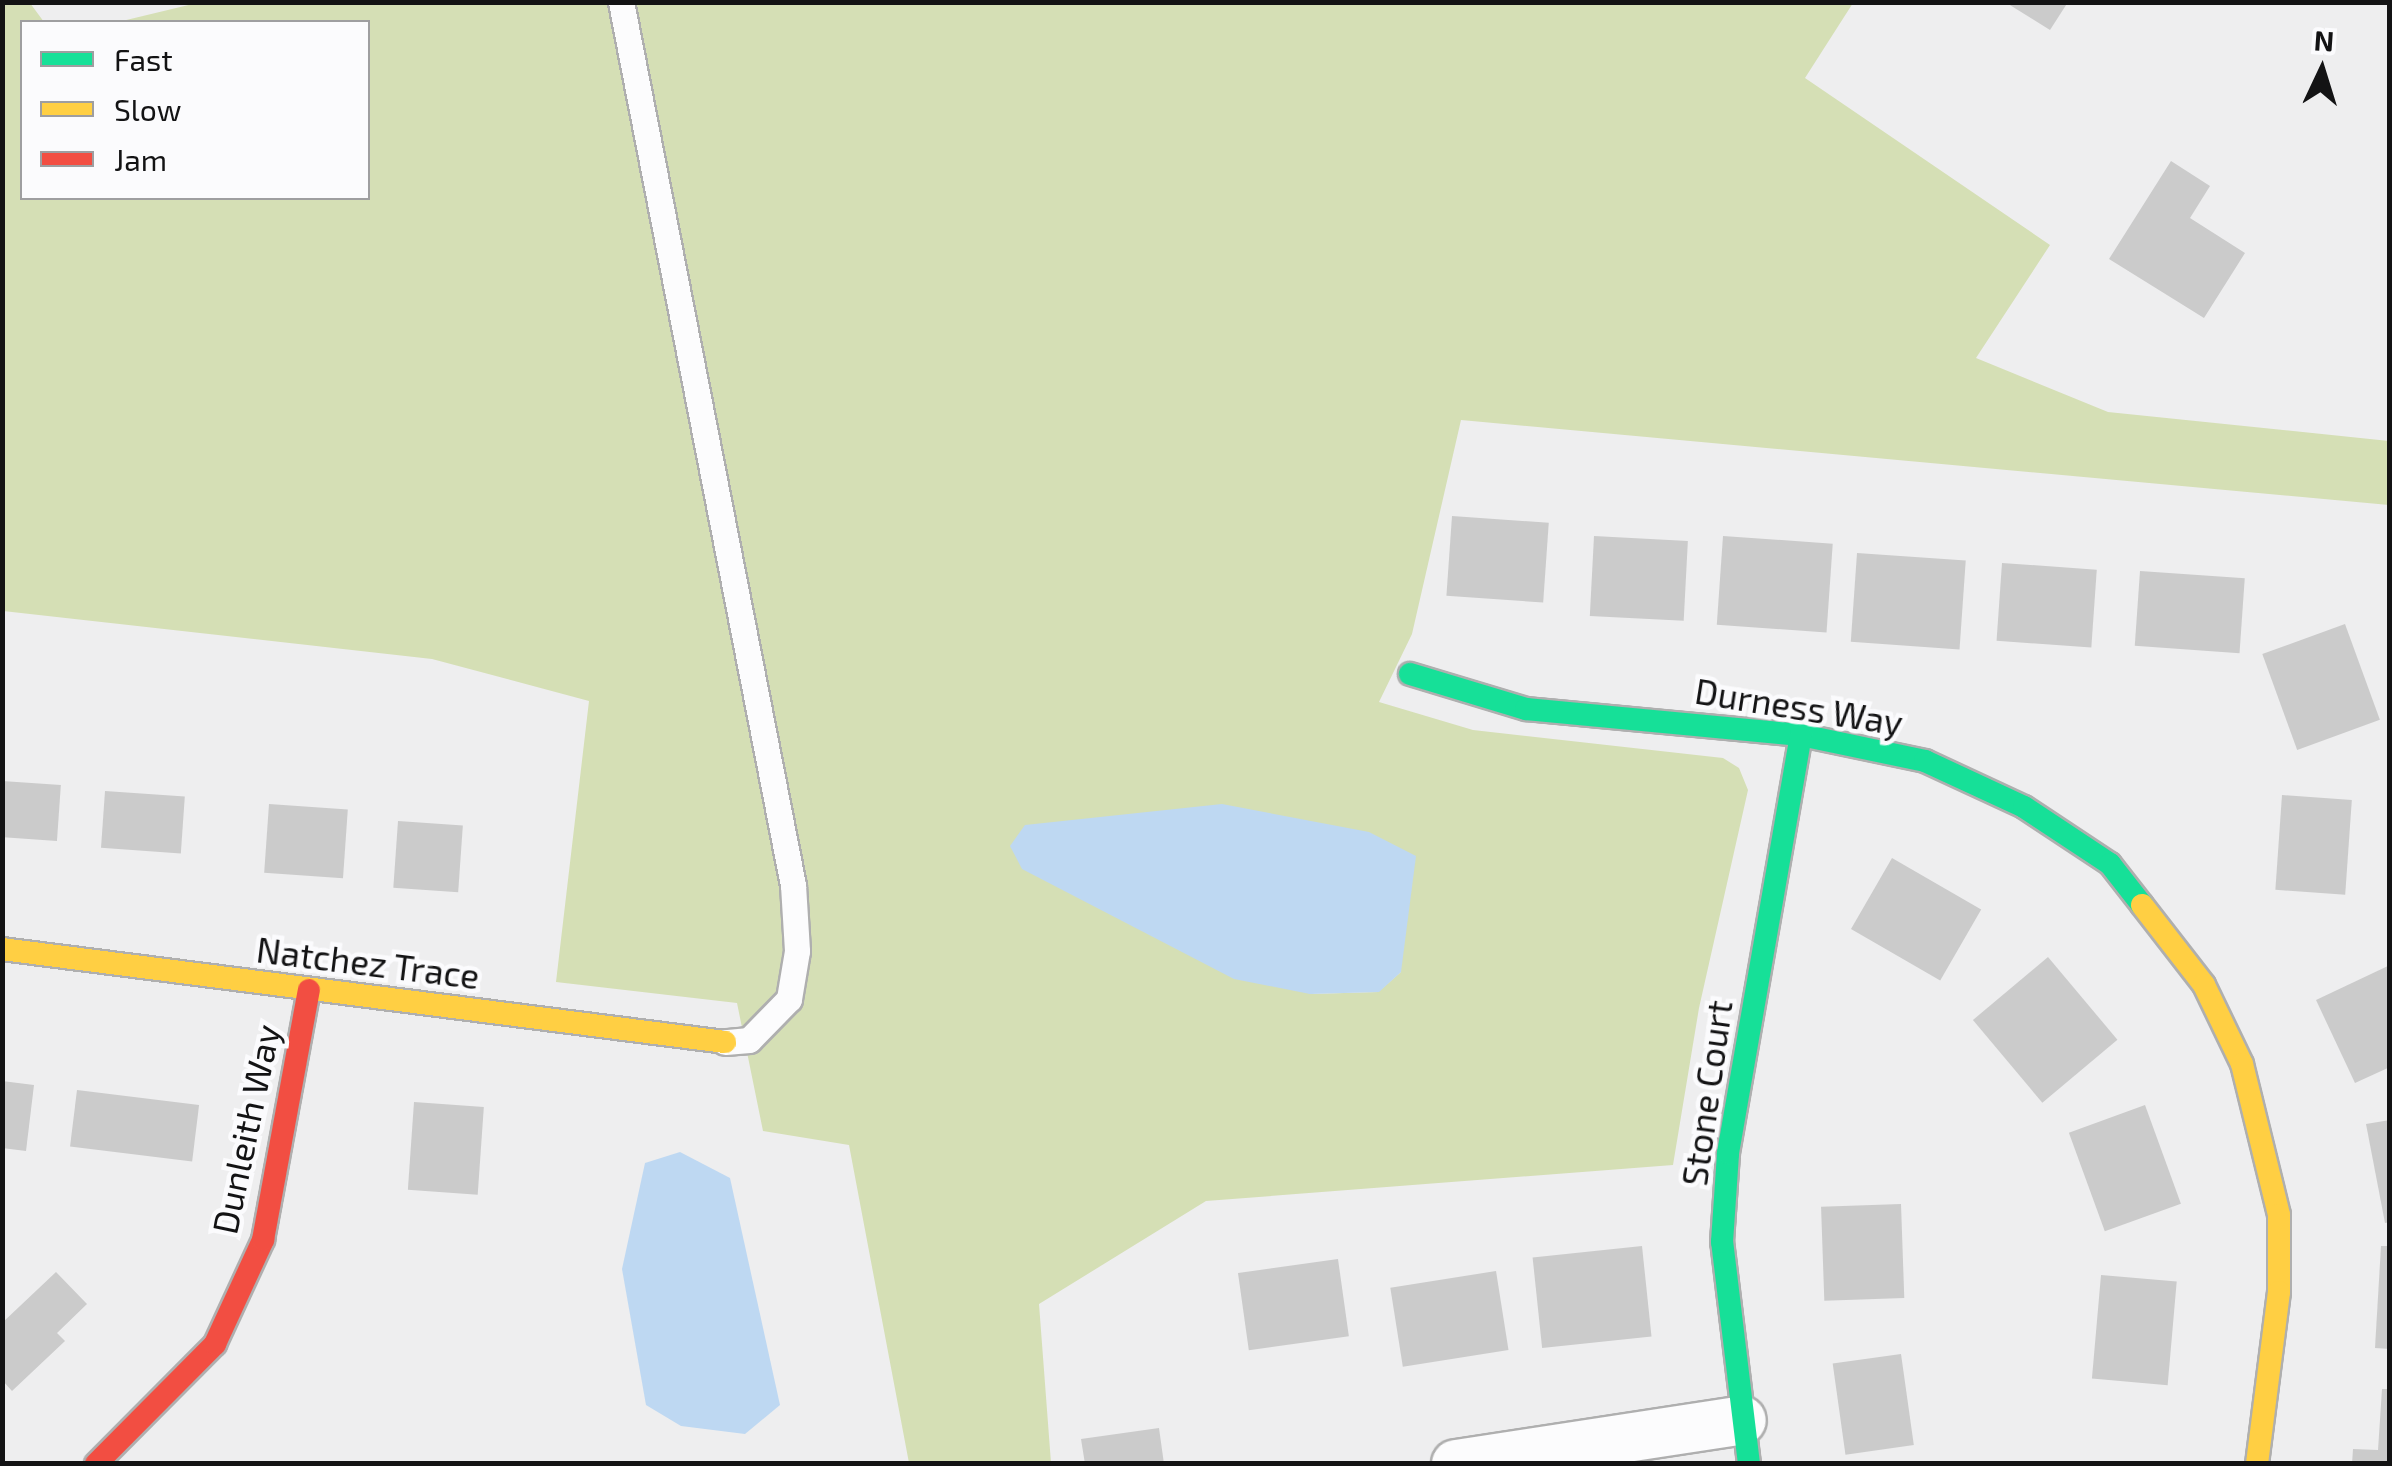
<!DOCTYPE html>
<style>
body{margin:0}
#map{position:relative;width:2392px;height:1466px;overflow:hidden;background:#eeeeef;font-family:"Exo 2",sans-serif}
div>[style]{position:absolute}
.green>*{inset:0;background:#d5dfb5}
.water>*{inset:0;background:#bed8f2}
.building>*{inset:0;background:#cbcbcb;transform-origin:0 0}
.roads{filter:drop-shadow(2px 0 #afafaf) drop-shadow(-2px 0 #afafaf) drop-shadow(0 2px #afafaf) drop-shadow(0 -2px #afafaf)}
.lane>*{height:25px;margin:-12.5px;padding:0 12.5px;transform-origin:12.5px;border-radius:12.5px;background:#fcfcfd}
.street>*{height:48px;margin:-24px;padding:0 24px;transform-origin:24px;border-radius:24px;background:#fcfcfd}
.fast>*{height:22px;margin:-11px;padding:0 11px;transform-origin:11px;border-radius:11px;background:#16e098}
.slow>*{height:22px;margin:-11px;padding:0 11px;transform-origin:11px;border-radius:11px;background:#ffcf43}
.jam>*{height:22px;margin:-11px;padding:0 11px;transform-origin:11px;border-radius:11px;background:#f24e42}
span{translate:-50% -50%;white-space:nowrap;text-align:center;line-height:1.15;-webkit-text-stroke:9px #fbfbfd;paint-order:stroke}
.street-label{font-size:35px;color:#131314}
.frame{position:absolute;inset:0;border:5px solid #131314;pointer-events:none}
.legend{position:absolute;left:20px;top:20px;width:350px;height:180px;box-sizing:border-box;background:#fbfbfd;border:2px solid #9e9ea0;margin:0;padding:12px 18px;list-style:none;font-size:30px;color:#131314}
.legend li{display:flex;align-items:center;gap:20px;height:50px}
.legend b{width:50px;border:2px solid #9e9ea0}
.north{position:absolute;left:2272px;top:20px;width:100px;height:100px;-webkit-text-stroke:8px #fbfbfd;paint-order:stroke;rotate:4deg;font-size:28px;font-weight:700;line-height:40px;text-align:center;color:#131314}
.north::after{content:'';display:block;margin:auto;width:35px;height:45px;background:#131314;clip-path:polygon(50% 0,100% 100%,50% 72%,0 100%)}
</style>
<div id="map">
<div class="green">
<div style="clip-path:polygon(evenodd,201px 2px,1853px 3px,1805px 78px,2050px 245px,1976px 358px,2108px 412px,2389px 441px,2389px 505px,1461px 420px,1412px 634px,1379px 702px,1473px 730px,1723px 758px,1739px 768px,1748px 790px,1699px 1008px,1673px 1165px,1206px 1201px,1039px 1304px,1051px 1463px,909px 1463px,849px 1145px,763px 1131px,737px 1003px,556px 982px,589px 701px,432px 659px,3px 611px,3px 3px,30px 3px,44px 22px,22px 22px,22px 198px,368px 198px,368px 22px,118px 22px,201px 2px,1401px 972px,1378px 992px,1310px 994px,1401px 972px)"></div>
</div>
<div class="water">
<div style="clip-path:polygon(1222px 804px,1369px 832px,1416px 856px,1401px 972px,1379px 992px,1310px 994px,1234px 979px,1022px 869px,1010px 846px,1025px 825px)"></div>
<div style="clip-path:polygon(680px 1152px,730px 1178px,780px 1405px,745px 1434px,681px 1426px,646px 1405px,622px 1269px,645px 1163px)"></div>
</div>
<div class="building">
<div style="clip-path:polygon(2005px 2px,2068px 2px,2050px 30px)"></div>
<div style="clip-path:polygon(2171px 161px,2210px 186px,2190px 218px,2245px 253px,2204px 318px,2109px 259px)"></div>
<div style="left:1452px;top:516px;width:97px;height:80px;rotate:4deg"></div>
<div style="left:1594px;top:536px;width:94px;height:80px;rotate:3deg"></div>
<div style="left:1723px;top:536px;width:110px;height:89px;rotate:4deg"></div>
<div style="left:1857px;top:553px;width:109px;height:89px;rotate:4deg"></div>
<div style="left:2002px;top:563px;width:95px;height:78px;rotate:4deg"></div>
<div style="left:2140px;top:571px;width:105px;height:75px;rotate:4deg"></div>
<div style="left:2345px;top:624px;width:102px;height:88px;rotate:70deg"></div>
<div style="left:2px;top:781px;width:59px;height:56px;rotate:4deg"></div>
<div style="left:105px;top:791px;width:80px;height:57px;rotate:4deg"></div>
<div style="left:2282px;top:795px;width:70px;height:95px;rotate:4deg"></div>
<div style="left:269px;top:804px;width:79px;height:69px;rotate:4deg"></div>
<div style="left:398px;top:821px;width:65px;height:67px;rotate:4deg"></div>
<div style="left:1892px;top:858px;width:103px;height:82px;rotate:30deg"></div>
<div style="left:2048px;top:957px;width:108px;height:98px;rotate:50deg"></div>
<div style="clip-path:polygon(2390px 965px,2390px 1067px,2355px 1083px,2316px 1000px)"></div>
<div style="clip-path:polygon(2px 1081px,34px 1085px,26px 1151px,2px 1148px)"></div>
<div style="left:77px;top:1090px;width:123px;height:57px;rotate:7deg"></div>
<div style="left:414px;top:1102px;width:70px;height:88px;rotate:4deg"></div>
<div style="left:2145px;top:1105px;width:105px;height:81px;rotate:70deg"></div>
<div style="clip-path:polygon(2390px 1120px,2390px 1222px,2385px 1223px,2366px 1124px)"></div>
<div style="left:1901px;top:1204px;width:94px;height:80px;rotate:88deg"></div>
<div style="left:1642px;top:1246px;width:91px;height:110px;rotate:84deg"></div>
<div style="clip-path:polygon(2381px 1246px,2390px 1246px,2390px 1349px,2375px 1348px)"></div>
<div style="left:1338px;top:1259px;width:78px;height:101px;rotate:82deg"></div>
<div style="left:1496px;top:1271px;width:80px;height:107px;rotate:81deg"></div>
<div style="clip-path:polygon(56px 1272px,87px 1304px,57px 1333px,65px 1341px,12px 1391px,2px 1380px,2px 1323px)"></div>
<div style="left:2101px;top:1275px;width:76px;height:104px;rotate:5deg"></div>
<div style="left:1901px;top:1354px;width:92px;height:69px;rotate:82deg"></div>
<div style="clip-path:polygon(2382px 1389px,2390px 1389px,2390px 1464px,2352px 1464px,2353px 1449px,2378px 1450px)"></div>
<div style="clip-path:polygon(1159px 1428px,1164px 1464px,1085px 1464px,1081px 1439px)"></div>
</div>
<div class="roads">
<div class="lane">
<div style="left:621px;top:2px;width:900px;rotate:78.98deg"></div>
<div style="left:793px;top:885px;width:66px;rotate:86.5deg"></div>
<div style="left:797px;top:951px;width:49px;rotate:99.5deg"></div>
<div style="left:789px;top:999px;width:57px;rotate:134.3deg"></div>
<div style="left:749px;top:1040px;width:24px;rotate:175deg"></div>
</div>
<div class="street">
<div style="left:1456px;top:1464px;width:289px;rotate:-8.7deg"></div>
</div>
<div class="fast">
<div style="left:1410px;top:674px;width:121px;rotate:16.8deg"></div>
<div style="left:1526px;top:709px;width:276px;rotate:5.4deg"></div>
<div style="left:1801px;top:735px;width:127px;rotate:11.8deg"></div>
<div style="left:1925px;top:761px;width:109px;rotate:24.9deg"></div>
<div style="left:2024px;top:807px;width:103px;rotate:33.5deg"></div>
<div style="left:2110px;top:864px;width:52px;rotate:52deg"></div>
<div style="left:1749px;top:1464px;width:224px;rotate:-96.9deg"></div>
<div style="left:1722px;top:1242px;width:89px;rotate:-86.1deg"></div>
<div style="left:1728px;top:1153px;width:424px;rotate:-80.1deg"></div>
</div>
<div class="slow">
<div style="left:2142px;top:905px;width:101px;rotate:52.2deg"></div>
<div style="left:2204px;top:985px;width:88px;rotate:64.3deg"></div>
<div style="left:2242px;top:1064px;width:155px;rotate:76.2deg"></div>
<div style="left:2279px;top:1215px;width:77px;rotate:90deg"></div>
<div style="left:2279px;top:1292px;width:173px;rotate:97.3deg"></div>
<div style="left:2px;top:949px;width:729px;rotate:7.33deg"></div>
</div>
<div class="jam">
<div style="left:96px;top:1464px;width:169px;rotate:-45.2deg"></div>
<div style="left:215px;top:1344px;width:115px;rotate:-65.2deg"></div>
<div style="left:263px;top:1240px;width:254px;rotate:-79.6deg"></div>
</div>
</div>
<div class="street-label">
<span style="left:1799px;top:706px;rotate:9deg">Durness Way</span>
<span style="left:368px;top:962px;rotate:7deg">Natchez Trace</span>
<span style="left:1706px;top:1093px;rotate:-82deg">Stone Court</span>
<span style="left:245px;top:1129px;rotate:-78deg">Dunleith Way</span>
</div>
<div class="frame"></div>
<ul class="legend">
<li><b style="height:12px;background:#16e098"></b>Fast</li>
<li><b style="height:12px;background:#ffcf43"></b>Slow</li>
<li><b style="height:12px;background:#f24e42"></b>Jam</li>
</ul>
<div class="north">N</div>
</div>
